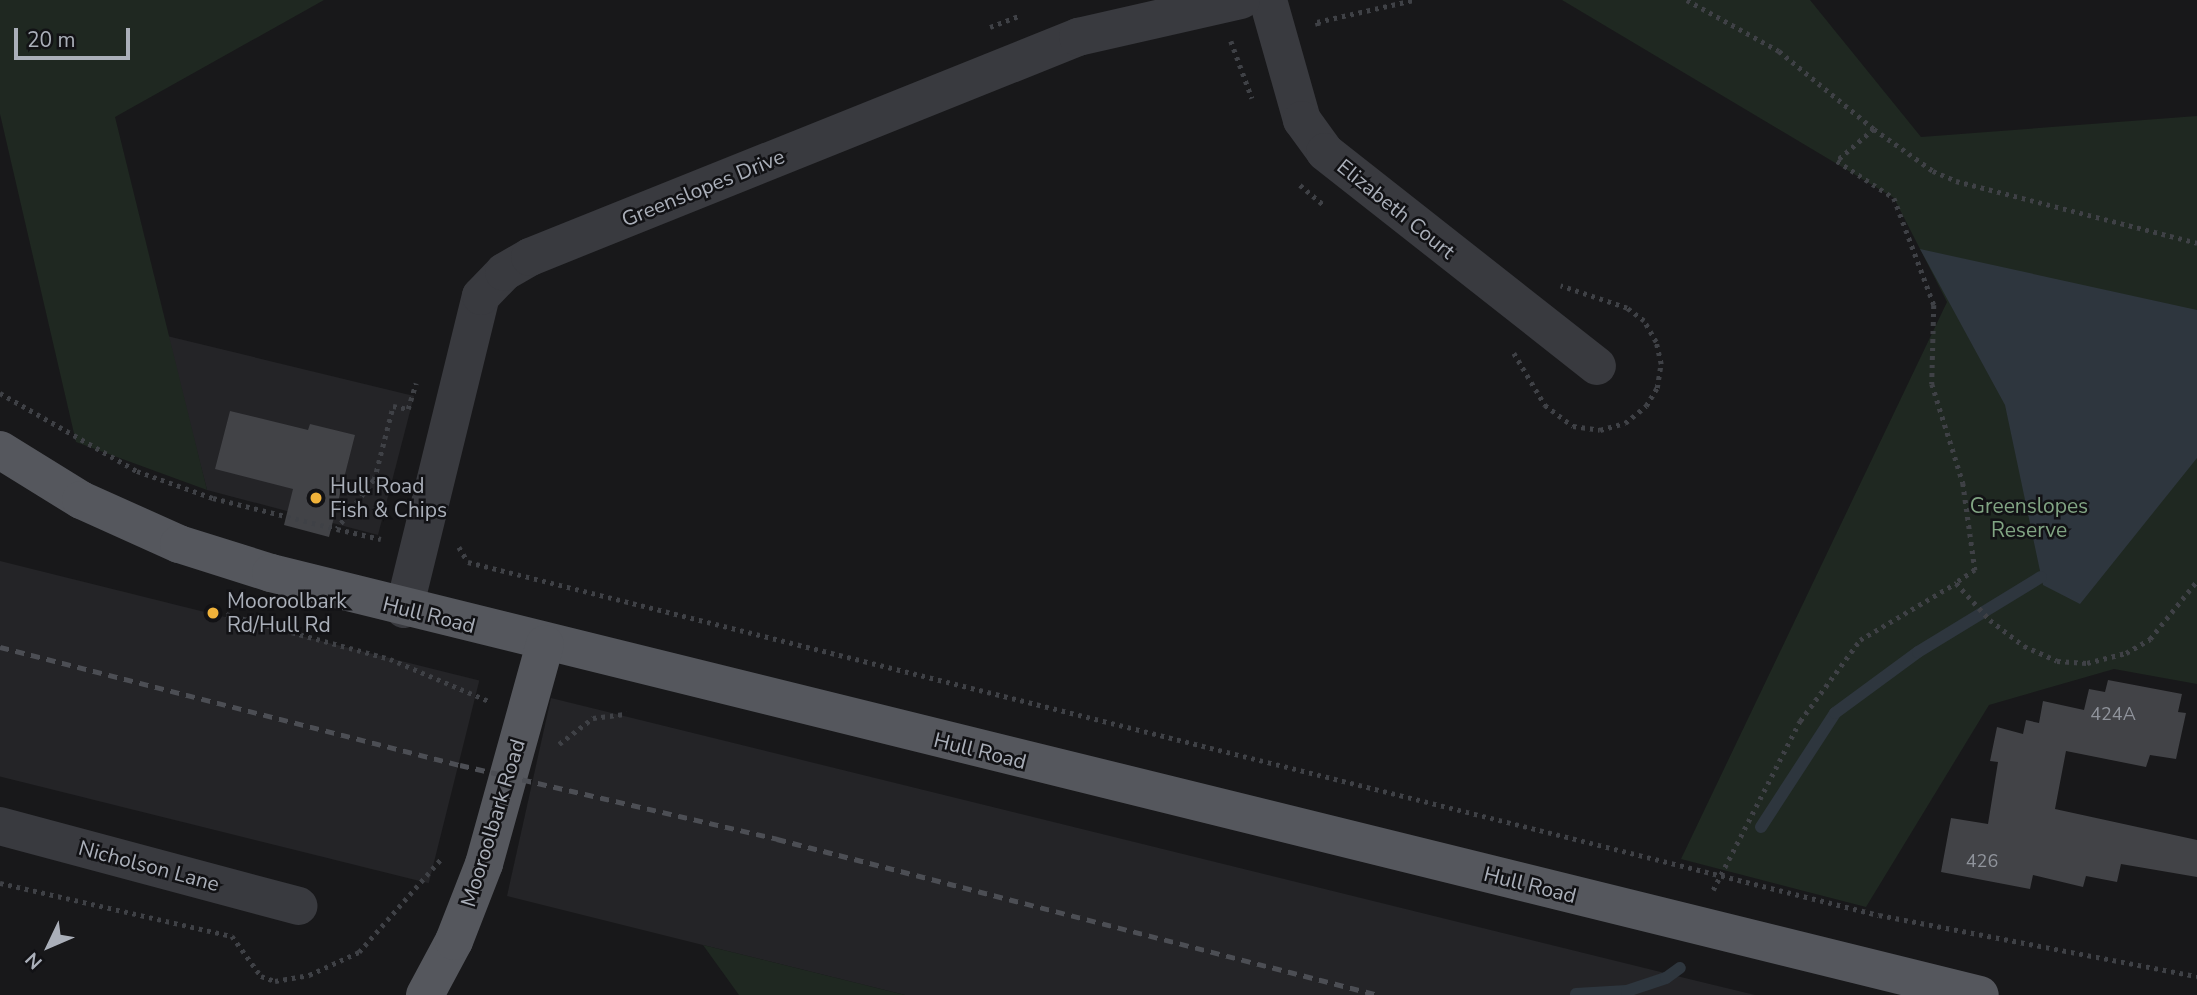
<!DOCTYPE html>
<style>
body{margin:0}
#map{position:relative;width:2197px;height:995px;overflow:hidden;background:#18181a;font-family:"Nunito Sans",sans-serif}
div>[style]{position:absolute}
.built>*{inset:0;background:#242427;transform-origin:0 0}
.green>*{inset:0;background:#1f2821}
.water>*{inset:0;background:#2e363e}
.stream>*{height:12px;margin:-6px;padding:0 6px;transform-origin:6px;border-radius:6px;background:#2e363e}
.building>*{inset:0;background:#424347}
.path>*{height:4.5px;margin-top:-2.25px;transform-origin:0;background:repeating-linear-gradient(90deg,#3f4146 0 3.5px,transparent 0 8.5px)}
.minor>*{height:38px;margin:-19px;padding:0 19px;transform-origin:19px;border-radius:19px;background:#393a3f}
.major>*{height:38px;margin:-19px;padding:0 19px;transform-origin:19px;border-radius:19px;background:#55575d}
.rail>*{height:5px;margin-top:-2.5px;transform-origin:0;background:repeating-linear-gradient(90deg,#4c4e54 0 9px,transparent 0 16px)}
.dots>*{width:19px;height:19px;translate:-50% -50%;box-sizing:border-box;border:4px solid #121215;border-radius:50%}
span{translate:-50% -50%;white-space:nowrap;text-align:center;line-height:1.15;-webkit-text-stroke:5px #121215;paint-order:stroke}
.number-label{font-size:18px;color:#90949c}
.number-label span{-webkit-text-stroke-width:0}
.street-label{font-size:21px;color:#aaafb9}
.poi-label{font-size:21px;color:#aaafb9}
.left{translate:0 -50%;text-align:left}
.park-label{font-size:21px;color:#81a483}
.north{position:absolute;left:14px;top:911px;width:70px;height:70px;-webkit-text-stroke:5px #121215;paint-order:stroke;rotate:226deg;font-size:19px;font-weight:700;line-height:28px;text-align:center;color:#aaafb9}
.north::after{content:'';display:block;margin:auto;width:24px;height:32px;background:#aaafb9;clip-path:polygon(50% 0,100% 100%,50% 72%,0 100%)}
.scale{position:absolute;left:14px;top:28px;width:116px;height:32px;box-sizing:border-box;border:4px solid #aaafb9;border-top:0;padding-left:9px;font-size:21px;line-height:24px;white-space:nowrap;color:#aaafb9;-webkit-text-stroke:5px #121215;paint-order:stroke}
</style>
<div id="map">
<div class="built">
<div style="clip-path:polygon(167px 336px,414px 396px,378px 535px,207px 490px)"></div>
<div style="left:0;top:561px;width:494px;height:209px;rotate:14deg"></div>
<div style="clip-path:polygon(551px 698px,1689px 979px,1755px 995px,905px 995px,703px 945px,507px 896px)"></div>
</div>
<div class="green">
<div style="clip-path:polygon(0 0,324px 0,115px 117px,207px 490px,76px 442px,0 114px)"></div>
<div style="clip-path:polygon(1562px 0,1810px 0,1921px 137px,2197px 116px,2197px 684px,2114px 669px,1989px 705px,1866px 907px,1681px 859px,1947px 302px,1894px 198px)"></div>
<div style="clip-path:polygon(703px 945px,905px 995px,739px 995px)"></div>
</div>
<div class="water">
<div style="clip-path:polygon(1920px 249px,2197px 310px,2197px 458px,2080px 604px,2043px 585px,2005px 405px)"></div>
</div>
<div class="stream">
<div style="left:1761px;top:827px;width:136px;rotate:-57deg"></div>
<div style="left:1835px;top:713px;width:103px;rotate:-36.3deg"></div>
<div style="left:1918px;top:652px;width:144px;rotate:-31.4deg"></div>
<div style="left:1576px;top:994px;width:51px;rotate:-3.4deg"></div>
<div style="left:1627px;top:991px;width:41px;rotate:-18.4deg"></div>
<div style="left:1666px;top:978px;width:17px;rotate:-36deg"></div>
</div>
<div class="building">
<div style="clip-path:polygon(230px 411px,308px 430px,310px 424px,355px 435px,329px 537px,284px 525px,293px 489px,215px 469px)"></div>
<div style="clip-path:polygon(2108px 680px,2182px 694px,2178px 712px,2186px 713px,2176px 759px,2150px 755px,2146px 767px,2066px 751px,2055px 809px,2197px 840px,2197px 877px,2121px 864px,2117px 882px,2086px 876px,2083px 887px,2033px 875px,2030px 889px,1941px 872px,1951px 818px,1988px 824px,1998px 762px,1990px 761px,1997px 727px,2023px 734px,2026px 720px,2039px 723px,2043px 701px,2084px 710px,2089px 689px,2105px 692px)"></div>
</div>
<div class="path">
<div style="left:1687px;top:0;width:105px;rotate:29deg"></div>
<div style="left:1779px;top:51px;width:123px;rotate:39.4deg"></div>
<div style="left:1874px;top:129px;width:49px;rotate:139.1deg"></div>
<div style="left:1837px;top:161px;width:68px;rotate:33deg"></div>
<div style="left:1894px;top:198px;width:114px;rotate:69.5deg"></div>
<div style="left:1934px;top:305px;width:79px;rotate:91.5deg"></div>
<div style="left:1932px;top:384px;width:104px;rotate:72.6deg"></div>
<div style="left:1963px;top:483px;width:88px;rotate:82.1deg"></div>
<div style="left:1975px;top:570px;width:23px;rotate:146deg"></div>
<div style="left:1956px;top:583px;width:50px;rotate:47.4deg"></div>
<div style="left:1990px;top:620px;width:43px;rotate:37.4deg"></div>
<div style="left:2024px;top:646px;width:36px;rotate:24deg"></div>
<div style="left:2057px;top:661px;width:30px;rotate:4deg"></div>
<div style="left:2087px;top:663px;width:40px;rotate:-14.4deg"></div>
<div style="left:2126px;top:653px;width:28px;rotate:-30deg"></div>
<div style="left:2150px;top:639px;width:75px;rotate:-51deg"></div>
<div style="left:1318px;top:26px;width:4px;rotate:-104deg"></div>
<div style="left:1317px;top:22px;width:99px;rotate:-12.8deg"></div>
<div style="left:990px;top:27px;width:33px;rotate:-21deg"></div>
<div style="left:1231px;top:41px;width:61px;rotate:69.8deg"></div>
<div style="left:1874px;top:129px;width:72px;rotate:35.4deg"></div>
<div style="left:1933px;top:171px;width:25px;rotate:23deg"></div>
<div style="left:1956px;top:181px;width:249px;rotate:14.4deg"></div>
<div style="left:1300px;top:185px;width:30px;rotate:40deg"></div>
<div style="left:1514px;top:353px;width:61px;rotate:59.2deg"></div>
<div style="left:1545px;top:405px;width:35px;rotate:37deg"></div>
<div style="left:1573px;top:426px;width:27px;rotate:8deg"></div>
<div style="left:1600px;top:430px;width:26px;rotate:-16deg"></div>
<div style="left:1625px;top:423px;width:27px;rotate:-39deg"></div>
<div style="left:1646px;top:406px;width:21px;rotate:-59deg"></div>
<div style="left:1657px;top:388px;width:24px;rotate:-81deg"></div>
<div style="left:1661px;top:364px;width:23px;rotate:-103deg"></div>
<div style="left:1656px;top:342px;width:24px;rotate:-120deg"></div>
<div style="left:1644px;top:321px;width:21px;rotate:-143deg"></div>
<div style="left:1627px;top:308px;width:70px;rotate:-161.6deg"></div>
<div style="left:0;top:393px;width:158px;rotate:29.7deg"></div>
<div style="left:137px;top:471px;width:81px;rotate:19.6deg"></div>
<div style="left:213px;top:498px;width:128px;rotate:14deg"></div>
<div style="left:374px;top:480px;width:61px;rotate:127.1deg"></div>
<div style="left:337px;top:529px;width:45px;rotate:12.8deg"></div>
<div style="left:393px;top:490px;width:21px;rotate:-152deg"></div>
<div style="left:374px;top:480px;width:76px;rotate:-75.6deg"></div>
<div style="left:393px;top:406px;width:15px;rotate:11deg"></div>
<div style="left:408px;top:409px;width:27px;rotate:-73deg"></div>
<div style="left:459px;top:547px;width:17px;rotate:59deg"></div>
<div style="left:468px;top:562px;width:1454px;rotate:14.05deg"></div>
<div style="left:1879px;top:915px;width:324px;rotate:10.9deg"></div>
<div style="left:218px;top:612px;width:178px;rotate:15.3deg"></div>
<div style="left:390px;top:659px;width:108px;rotate:23deg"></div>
<div style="left:559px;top:744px;width:43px;rotate:-37.4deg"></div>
<div style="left:593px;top:718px;width:34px;rotate:-7deg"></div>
<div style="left:0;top:883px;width:238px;rotate:12.9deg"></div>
<div style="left:232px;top:936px;width:49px;rotate:54.1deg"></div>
<div style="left:261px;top:976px;width:15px;rotate:20deg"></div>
<div style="left:275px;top:981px;width:35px;rotate:-10deg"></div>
<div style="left:309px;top:975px;width:55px;rotate:-24.7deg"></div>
<div style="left:359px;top:952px;width:125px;rotate:-48.6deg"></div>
<div style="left:1713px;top:890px;width:190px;rotate:-62.8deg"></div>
<div style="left:1800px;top:721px;width:101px;rotate:-53.5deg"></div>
<div style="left:1860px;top:640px;width:112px;rotate:-30.7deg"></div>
</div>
<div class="minor">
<div style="left:1268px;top:0;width:125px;rotate:74.2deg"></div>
<div style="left:1302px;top:120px;width:39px;rotate:54deg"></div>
<div style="left:1325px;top:152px;width:346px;rotate:38.2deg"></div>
<div style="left:404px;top:609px;width:322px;rotate:-76.2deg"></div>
<div style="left:481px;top:296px;width:33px;rotate:-46deg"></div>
<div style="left:504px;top:272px;width:30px;rotate:-30deg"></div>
<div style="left:530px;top:257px;width:591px;rotate:-21.87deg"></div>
<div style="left:1078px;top:37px;width:167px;rotate:-12.8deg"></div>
<div style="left:0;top:826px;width:309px;rotate:15deg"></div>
</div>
<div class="major">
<div style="left:0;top:450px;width:95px;rotate:31.7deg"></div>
<div style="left:81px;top:500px;width:107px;rotate:24.2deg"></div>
<div style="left:179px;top:544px;width:96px;rotate:17.5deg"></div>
<div style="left:271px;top:573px;width:1760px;rotate:13.87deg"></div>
<div style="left:425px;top:995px;width:61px;rotate:-61.8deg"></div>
<div style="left:454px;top:941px;width:83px;rotate:-68.7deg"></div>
<div style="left:484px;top:864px;width:228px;rotate:-74.5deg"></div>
</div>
<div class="rail">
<div style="left:0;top:647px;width:475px;rotate:14.4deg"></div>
<div style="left:460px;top:765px;width:326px;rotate:13.1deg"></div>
<div style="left:777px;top:839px;width:621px;rotate:14.55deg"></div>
</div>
<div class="dots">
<div style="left:316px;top:498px;background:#f0b23a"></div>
<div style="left:213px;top:613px;background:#f0b23a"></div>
</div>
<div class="number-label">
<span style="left:2113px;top:714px">424A</span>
<span style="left:1982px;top:861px">426</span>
</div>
<div class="street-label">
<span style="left:703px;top:188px;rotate:-22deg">Greenslopes Drive</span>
<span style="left:1396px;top:209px;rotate:39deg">Elizabeth Court</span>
<span style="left:429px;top:615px;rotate:14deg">Hull Road</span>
<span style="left:980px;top:751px;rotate:14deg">Hull Road</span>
<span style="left:493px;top:823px;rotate:-73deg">Mooroolbark Road</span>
<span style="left:149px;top:866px;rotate:15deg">Nicholson Lane</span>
<span style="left:1530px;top:885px;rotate:14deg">Hull Road</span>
</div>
<div class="poi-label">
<span class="left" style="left:330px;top:498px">Hull Road<br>Fish &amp; Chips</span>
<span class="left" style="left:227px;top:613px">Mooroolbark<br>Rd/Hull Rd</span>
</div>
<div class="park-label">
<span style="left:2029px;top:518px">Greenslopes<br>Reserve</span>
</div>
<div class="north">N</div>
<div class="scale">20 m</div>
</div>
